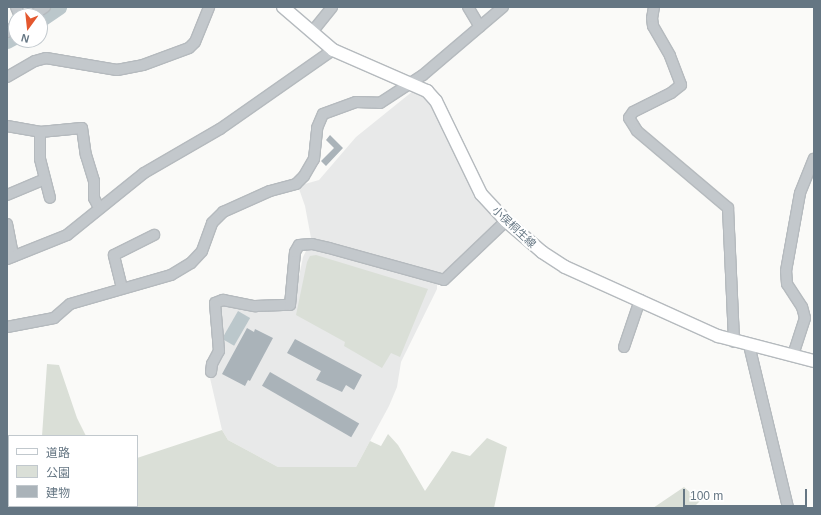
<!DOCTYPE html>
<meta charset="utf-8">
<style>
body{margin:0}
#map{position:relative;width:821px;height:515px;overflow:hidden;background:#fafaf8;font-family:Helvetica,"Noto Sans JP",sans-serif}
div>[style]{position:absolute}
.built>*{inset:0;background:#e8e9e9}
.green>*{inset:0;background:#dadfd7}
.water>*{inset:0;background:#bbc7cb;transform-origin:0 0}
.river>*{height:15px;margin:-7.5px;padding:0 7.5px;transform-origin:7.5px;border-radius:7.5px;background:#bbc7cb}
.building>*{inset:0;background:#aab3b9;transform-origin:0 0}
.roads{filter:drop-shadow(1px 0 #b5babe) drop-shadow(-1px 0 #b5babe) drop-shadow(0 1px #b5babe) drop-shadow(0 -1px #b5babe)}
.minor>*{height:10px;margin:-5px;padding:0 5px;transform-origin:5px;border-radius:5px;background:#c3c8cc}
.major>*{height:12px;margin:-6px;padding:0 6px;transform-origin:6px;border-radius:6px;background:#fff}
span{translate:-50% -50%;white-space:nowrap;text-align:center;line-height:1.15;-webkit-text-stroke:4px #fff;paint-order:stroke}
.street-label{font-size:11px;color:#657683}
.frame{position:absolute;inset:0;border:8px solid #657683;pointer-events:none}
.legend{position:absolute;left:8px;top:435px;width:130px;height:72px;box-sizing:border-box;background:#fff;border:1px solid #c1c8cd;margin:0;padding:5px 7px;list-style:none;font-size:12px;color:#657683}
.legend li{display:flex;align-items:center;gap:8px;height:20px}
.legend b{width:20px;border:1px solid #c1c8cd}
.north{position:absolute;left:8px;top:8px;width:40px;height:40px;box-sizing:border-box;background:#fff;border:1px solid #c1c8cd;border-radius:50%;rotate:195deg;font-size:11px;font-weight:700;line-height:16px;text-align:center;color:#657683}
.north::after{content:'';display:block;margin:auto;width:14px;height:18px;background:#e4572e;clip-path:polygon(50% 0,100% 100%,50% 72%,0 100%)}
.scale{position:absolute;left:683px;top:489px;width:124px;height:18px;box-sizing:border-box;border:2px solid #657683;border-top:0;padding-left:5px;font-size:12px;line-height:14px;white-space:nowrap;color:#657683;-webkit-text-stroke:3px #fff;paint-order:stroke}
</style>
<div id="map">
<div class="built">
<div style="clip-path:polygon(413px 91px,423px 95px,430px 103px,497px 217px,498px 222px,449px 270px,440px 274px,332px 246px,311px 238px,305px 206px,298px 186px,319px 180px,356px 137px)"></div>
<div style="clip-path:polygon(317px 248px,437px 283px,437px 289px,401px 362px,397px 387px,389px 406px,356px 467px,278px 467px,228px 440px,222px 430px,210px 378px,216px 377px,218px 312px,223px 304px,284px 308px,292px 311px,303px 257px,307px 249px)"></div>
</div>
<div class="green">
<div style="clip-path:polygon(316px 255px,428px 289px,400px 357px,391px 353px,382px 368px,344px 346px,345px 342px,296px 315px,307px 262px,310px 256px)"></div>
<div style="clip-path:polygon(47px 364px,59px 365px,77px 418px,86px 436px,42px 436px)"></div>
<div style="clip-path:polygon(222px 430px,228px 440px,278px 467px,356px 467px,370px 441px,381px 446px,388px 434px,398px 445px,425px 491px,452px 451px,470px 456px,487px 438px,507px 447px,494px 508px,7px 508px,7px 496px,9px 506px,137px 506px,137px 458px)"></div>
<div style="clip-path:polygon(684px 487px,700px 501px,693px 508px,653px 508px)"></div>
</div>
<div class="water">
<div style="left:238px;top:311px;width:14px;height:32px;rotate:30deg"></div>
</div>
<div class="river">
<div style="left:40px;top:20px;width:23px;rotate:-34deg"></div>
<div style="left:7px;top:41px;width:10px;rotate:-29deg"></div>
</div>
<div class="building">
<div style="clip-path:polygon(330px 135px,343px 148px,326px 166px,321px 161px,334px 148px,326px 140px)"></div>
<div style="clip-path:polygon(247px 328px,254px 332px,255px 329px,273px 338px,250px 381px,248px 380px,245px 386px,222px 374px)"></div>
<div style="clip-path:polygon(295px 339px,362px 375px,354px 390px,346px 385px,342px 392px,316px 380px,321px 371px,287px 353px)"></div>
<div style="left:270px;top:372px;width:103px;height:16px;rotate:30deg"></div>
</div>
<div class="roads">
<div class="minor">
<div style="left:16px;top:7px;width:10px;rotate:66deg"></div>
<div style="left:468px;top:7px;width:23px;rotate:59deg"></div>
<div style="left:654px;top:7px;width:11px;rotate:100deg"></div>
<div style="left:652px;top:18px;width:8px;rotate:83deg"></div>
<div style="left:653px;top:26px;width:34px;rotate:60deg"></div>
<div style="left:670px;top:56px;width:31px;rotate:69deg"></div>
<div style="left:681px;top:85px;width:13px;rotate:141deg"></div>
<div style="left:671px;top:93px;width:42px;rotate:153.4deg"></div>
<div style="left:633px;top:112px;width:7px;rotate:124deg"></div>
<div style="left:629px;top:118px;width:15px;rotate:58deg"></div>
<div style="left:637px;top:131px;width:119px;rotate:40.2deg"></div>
<div style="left:728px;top:208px;width:134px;rotate:87.4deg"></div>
<div style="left:32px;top:16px;width:16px;rotate:-35deg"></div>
<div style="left:7px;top:32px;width:11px;rotate:-34deg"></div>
<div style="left:312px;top:32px;width:32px;rotate:-51deg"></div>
<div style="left:7px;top:77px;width:32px;rotate:-30deg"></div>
<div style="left:35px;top:61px;width:11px;rotate:-15deg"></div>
<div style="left:46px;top:58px;width:72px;rotate:9.6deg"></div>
<div style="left:117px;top:70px;width:26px;rotate:-11deg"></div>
<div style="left:143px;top:65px;width:49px;rotate:-20.3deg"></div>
<div style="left:189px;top:48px;width:8px;rotate:-45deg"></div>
<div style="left:195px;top:42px;width:38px;rotate:-68deg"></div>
<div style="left:7px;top:126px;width:34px;rotate:10deg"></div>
<div style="left:40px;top:132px;width:42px;rotate:-5.4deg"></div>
<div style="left:82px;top:128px;width:27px;rotate:82deg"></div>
<div style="left:86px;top:155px;width:27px;rotate:73deg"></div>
<div style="left:94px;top:181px;width:17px;rotate:90deg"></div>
<div style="left:94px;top:198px;width:11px;rotate:63deg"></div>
<div style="left:40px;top:132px;width:27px;rotate:90deg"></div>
<div style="left:40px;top:159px;width:40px;rotate:75.6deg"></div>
<div style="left:7px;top:195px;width:41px;rotate:-22.8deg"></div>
<div style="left:7px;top:224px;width:33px;rotate:79deg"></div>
<div style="left:7px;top:259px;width:65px;rotate:-21.8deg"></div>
<div style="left:67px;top:235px;width:99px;rotate:-38.8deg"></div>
<div style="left:144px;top:173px;width:88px;rotate:-30.1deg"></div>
<div style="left:220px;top:129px;width:138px;rotate:-35deg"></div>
<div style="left:122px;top:288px;width:34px;rotate:-104deg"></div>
<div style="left:114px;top:255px;width:45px;rotate:-26.6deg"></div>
<div style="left:7px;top:327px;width:48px;rotate:-10.8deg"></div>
<div style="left:54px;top:318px;width:21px;rotate:-41deg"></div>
<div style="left:70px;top:304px;width:105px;rotate:-16deg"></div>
<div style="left:171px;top:275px;width:23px;rotate:-31deg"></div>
<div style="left:191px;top:263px;width:16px;rotate:-47deg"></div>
<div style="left:202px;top:251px;width:30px;rotate:-70deg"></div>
<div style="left:212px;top:223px;width:16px;rotate:-45deg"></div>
<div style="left:223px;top:212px;width:51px;rotate:-24.1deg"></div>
<div style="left:270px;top:191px;width:27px;rotate:-15deg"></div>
<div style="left:296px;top:184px;width:11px;rotate:-45deg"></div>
<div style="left:304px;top:176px;width:20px;rotate:-60deg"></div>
<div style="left:314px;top:159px;width:31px;rotate:-84deg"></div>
<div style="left:317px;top:128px;width:15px;rotate:-67deg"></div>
<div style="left:323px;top:114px;width:35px;rotate:-20deg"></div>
<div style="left:356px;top:102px;width:24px;rotate:2deg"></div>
<div style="left:380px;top:103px;width:51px;rotate:-33.1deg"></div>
<div style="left:423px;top:75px;width:105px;rotate:-40.4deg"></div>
<div style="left:749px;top:345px;width:168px;rotate:76.5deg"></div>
<div style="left:624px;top:347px;width:50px;rotate:-71.2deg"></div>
<div style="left:793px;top:355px;width:39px;rotate:-72deg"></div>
<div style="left:805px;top:318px;width:11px;rotate:-105deg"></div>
<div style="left:802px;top:307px;width:27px;rotate:-123deg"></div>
<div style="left:787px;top:284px;width:13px;rotate:-94deg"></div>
<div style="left:786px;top:271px;width:79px;rotate:-79.8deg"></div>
<div style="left:800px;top:193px;width:37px;rotate:-68deg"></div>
<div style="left:211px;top:372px;width:8px;rotate:-83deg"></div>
<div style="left:212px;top:364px;width:15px;rotate:-62deg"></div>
<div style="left:219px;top:351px;width:48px;rotate:-94.8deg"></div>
<div style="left:215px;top:303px;width:9px;rotate:-21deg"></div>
<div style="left:223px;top:300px;width:33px;rotate:11deg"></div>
<div style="left:255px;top:306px;width:35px;rotate:-2deg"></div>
<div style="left:290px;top:305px;width:53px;rotate:-84.6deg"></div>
<div style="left:295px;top:252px;width:8px;rotate:-60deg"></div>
<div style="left:299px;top:245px;width:13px;rotate:-4deg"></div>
<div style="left:312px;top:244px;width:17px;rotate:13deg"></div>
<div style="left:329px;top:248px;width:119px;rotate:15.5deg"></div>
<div style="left:444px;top:280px;width:86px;rotate:-43.6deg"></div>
</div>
<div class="major">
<div style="left:283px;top:7px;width:66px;rotate:40.7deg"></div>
<div style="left:333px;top:50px;width:103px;rotate:23.6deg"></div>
<div style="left:427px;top:91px;width:13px;rotate:48deg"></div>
<div style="left:436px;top:101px;width:103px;rotate:64.2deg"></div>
<div style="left:481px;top:194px;width:37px;rotate:47deg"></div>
<div style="left:506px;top:221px;width:48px;rotate:40.7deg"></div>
<div style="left:542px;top:252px;width:27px;rotate:33deg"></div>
<div style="left:565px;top:267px;width:168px;rotate:24.3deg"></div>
<div style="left:718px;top:336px;width:99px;rotate:14.6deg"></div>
</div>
</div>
<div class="street-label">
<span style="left:514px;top:227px;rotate:43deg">小俣桐生線</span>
</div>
<div class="frame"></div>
<ul class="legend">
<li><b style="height:5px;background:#fff"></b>道路</li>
<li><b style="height:11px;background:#dadfd7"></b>公園</li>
<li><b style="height:11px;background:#aab3b9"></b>建物</li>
</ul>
<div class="north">N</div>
<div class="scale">100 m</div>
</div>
